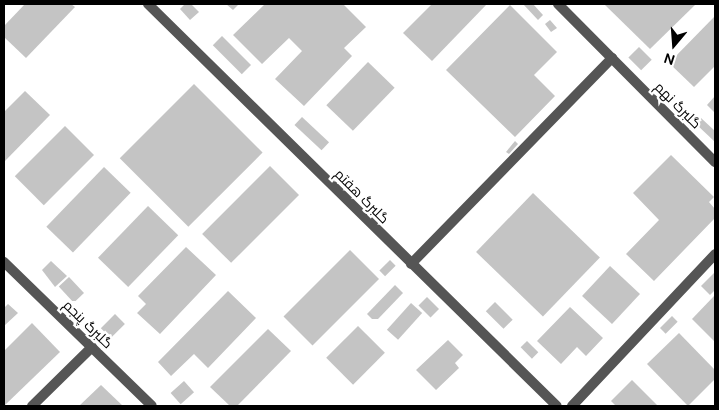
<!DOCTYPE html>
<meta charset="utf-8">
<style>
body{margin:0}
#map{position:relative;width:719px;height:410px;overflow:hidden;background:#fff;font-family:"DM Sans",Cairo,sans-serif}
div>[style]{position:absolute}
.building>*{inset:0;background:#c4c4c4;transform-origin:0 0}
.minor>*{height:10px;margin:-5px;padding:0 5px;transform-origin:5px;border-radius:5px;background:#555}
span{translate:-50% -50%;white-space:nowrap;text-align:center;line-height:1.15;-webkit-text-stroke:4.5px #fff;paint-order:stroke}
.street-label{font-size:14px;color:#000}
.frame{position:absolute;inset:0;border:5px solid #000;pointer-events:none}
.north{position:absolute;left:649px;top:20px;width:50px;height:50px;-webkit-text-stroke:4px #fff;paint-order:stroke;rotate:198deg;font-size:14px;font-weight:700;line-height:20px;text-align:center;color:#000}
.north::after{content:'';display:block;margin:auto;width:18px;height:22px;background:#000;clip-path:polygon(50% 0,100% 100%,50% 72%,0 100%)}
</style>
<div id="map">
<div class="building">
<div style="clip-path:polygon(25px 4px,71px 4px,75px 7px,26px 58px,4px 37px,4px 26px)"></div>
<div style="clip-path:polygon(185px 4px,191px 4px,199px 12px,190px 20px,180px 9px)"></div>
<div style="clip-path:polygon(226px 4px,239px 4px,233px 10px)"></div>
<div style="clip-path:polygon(265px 4px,343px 4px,366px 27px,344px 48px,352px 56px,304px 106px,275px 79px,302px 51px,289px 38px,262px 64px,233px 35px)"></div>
<div style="clip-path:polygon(432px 4px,487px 4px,432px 61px,403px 33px)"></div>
<div style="clip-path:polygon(523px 4px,533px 4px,543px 15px,538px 20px)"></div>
<div style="clip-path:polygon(604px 4px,696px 4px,650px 49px)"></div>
<div style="clip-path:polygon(510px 5px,557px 52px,534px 75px,555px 96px,515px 137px,446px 70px)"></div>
<div style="clip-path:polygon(715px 16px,715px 66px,694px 87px,669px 63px)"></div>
<div style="clip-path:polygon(550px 20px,557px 28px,551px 32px,545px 24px)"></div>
<div style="left:222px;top:36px;width:41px;height:13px;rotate:45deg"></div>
<div style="left:639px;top:47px;width:18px;height:15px;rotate:45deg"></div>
<div style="left:368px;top:62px;width:37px;height:60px;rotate:44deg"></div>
<div style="left:194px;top:84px;width:97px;height:105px;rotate:45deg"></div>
<div style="clip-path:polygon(25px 91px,50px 115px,4px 162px,4px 112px)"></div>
<div style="clip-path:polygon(715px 96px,715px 113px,707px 105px)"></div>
<div style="left:302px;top:117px;width:37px;height:11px;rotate:43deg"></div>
<div style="clip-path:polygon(701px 118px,715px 131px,715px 142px,696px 124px)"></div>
<div style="left:65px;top:126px;width:41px;height:71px;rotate:45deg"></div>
<div style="clip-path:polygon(515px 141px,518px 144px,509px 154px,506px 152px)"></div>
<div style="clip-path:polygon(671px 155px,714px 197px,709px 202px,715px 209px,715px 218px,654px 281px,626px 254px,659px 220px,633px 193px)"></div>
<div style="left:270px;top:166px;width:41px;height:96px;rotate:45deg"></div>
<div style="left:104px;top:167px;width:37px;height:83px;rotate:44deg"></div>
<div style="left:533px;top:193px;width:93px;height:82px;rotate:44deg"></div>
<div style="left:148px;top:206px;width:42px;height:72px;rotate:44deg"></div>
<div style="clip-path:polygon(186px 247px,216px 275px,160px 334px,137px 313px,146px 304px,138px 296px)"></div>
<div style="left:350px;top:250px;width:41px;height:94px;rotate:45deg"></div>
<div style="left:390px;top:260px;width:8px;height:15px;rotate:45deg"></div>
<div style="clip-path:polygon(51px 261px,67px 276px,55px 287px,42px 270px)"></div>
<div style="left:610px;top:266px;width:41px;height:41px;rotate:43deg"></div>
<div style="clip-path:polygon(715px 272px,715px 290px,710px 295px,701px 286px)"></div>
<div style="left:69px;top:277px;width:22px;height:14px;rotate:47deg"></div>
<div style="clip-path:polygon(395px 285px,403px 293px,378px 319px,372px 319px,367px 314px)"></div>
<div style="clip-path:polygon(228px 291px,256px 318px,208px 368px,194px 354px,171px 376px,158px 362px)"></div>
<div style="clip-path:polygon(715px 295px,715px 342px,692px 319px)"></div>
<div style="left:427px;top:297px;width:17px;height:12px;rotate:45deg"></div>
<div style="left:495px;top:302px;width:25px;height:13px;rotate:45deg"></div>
<div style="left:411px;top:303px;width:15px;height:36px;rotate:42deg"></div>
<div style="clip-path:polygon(8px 304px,18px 313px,4px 326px,4px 308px)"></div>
<div style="clip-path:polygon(570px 307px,603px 338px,586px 356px,577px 347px,561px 364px,537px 341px)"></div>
<div style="left:115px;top:314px;width:14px;height:20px;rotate:45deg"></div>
<div style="left:672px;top:316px;width:8px;height:17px;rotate:45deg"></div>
<div style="clip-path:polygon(32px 323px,60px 352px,4px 406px,4px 351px)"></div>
<div style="left:358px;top:326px;width:38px;height:45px;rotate:45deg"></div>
<div style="clip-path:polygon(268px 329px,291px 351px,237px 406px,230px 406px,210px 387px)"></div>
<div style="clip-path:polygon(679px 333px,715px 370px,715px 379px,688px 406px,647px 364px)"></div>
<div style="clip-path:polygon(448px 340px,463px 355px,455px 363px,459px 368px,436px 390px,416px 370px)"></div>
<div style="left:527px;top:341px;width:16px;height:9px;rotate:45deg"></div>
<div style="clip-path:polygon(632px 380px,658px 406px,616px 406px,611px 401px)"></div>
<div style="left:184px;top:381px;width:15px;height:18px;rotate:48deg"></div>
<div style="clip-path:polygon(101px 385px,123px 406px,79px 406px)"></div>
</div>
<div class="minor">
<div style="left:148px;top:4px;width:573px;rotate:44.51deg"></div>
<div style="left:558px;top:4px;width:223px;rotate:45.2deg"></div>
<div style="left:4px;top:262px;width:206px;rotate:44.2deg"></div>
<div style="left:411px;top:264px;width:288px;rotate:-45.7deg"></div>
<div style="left:32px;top:406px;width:84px;rotate:-44.5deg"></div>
<div style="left:572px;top:406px;width:209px;rotate:-46.7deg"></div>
</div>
<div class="street-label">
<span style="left:678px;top:105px;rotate:45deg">گلبرگ نهم</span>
<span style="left:362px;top:196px;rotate:45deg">گلبرگ هفتم</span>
<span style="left:88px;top:324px;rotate:44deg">گلبرگ پنجم</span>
</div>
<div class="frame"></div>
<div class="north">N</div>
</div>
